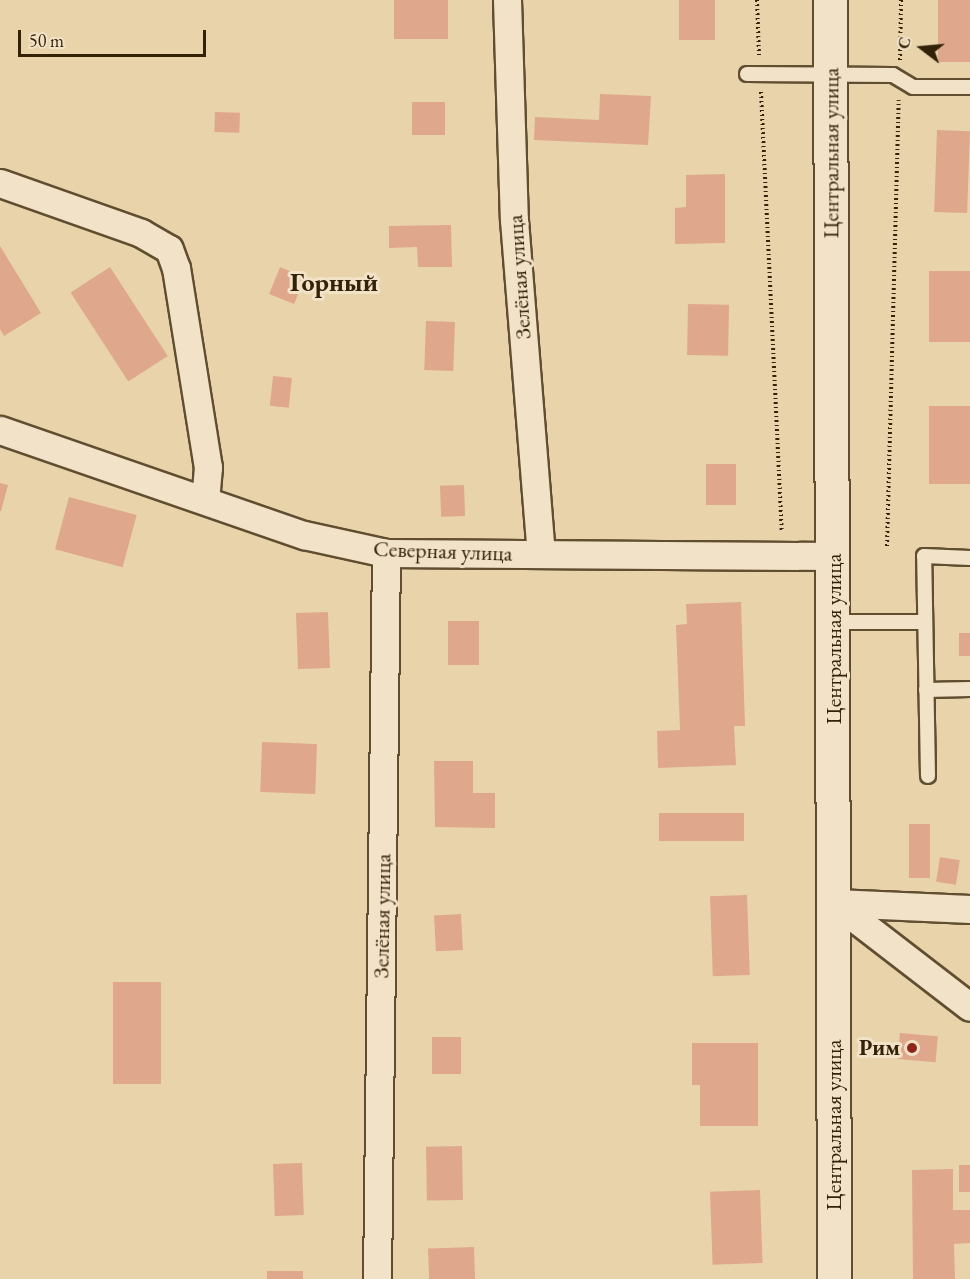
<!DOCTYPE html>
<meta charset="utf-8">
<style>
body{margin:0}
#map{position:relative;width:970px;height:1279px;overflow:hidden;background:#e9d3aa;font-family:"EB Garamond",serif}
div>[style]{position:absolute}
.building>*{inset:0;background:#dfa88c;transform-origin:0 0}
.path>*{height:4px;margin-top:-2px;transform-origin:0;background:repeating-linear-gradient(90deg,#342208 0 1.5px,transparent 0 4.5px)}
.roads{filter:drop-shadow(2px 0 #614e30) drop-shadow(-2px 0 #614e30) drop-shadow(0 2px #614e30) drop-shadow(0 -2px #614e30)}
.service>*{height:14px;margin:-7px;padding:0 7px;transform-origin:7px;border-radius:7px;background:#f1e2c8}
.minor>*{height:27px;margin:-13.5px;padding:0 13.5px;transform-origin:13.5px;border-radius:13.5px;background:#f1e2c8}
.tertiary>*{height:33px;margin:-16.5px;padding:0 16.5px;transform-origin:16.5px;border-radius:16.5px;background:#f1e2c8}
.dots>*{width:16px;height:16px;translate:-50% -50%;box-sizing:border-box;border:3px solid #f1e2c8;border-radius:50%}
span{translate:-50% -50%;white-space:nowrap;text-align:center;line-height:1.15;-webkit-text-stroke:6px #f1e2c8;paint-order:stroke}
.street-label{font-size:22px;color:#342208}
.poi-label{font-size:22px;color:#342208;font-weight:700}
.right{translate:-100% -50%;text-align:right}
.quarter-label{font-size:26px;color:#342208;font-weight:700}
.north{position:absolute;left:892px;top:18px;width:60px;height:60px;-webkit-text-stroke:4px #f1e2c8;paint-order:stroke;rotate:286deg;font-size:16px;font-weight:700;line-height:24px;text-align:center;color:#342208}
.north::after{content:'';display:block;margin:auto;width:21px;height:27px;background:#342208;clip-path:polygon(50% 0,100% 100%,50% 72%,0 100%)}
.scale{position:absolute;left:18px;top:30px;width:188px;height:27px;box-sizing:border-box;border:3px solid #342208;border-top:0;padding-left:8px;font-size:18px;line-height:21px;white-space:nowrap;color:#342208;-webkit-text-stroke:4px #f1e2c8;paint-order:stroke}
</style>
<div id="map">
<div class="building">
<div style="left:394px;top:0;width:54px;height:39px"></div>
<div style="left:679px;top:0;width:36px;height:40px"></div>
<div style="left:938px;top:0;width:32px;height:62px"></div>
<div style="clip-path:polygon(600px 94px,651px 96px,648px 145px,534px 140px,535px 117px,599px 120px)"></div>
<div style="left:445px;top:102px;width:33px;height:33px;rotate:90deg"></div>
<div style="left:215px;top:112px;width:25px;height:20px;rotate:2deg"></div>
<div style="left:937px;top:130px;width:33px;height:82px;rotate:2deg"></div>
<div style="clip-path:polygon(725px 174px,725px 243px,675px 244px,675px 208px,686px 207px,686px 175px)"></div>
<div style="clip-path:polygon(451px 225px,452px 267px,418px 267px,417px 247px,389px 248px,389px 226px)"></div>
<div style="clip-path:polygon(0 246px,41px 313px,4px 336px,0 329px)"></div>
<div style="left:110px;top:267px;width:106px;height:47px;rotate:57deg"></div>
<div style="left:280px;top:267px;width:27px;height:29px;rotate:22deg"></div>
<div style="left:929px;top:271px;width:41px;height:71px"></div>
<div style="left:688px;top:304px;width:41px;height:51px;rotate:1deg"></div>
<div style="left:426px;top:321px;width:29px;height:49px;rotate:2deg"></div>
<div style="left:273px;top:376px;width:19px;height:30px;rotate:6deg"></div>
<div style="left:970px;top:406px;width:78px;height:41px;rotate:90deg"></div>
<div style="left:736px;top:464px;width:41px;height:30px;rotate:90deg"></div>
<div style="clip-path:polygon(0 483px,8px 485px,1px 511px,0 511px)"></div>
<div style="left:464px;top:485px;width:31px;height:24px;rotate:88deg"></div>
<div style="left:69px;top:497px;width:70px;height:54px;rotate:15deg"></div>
<div style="clip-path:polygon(741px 602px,745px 726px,734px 726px,736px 765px,658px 768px,657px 731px,680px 730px,676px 625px,687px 624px,686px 604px)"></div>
<div style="left:328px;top:612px;width:56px;height:32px;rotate:88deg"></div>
<div style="left:448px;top:621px;width:31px;height:44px"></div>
<div style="left:959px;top:633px;width:11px;height:23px"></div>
<div style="left:262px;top:742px;width:55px;height:50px;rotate:2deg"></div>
<div style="clip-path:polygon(434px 761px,473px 761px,473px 793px,495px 793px,495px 828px,435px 827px)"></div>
<div style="left:659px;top:813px;width:85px;height:28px"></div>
<div style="left:909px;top:824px;width:21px;height:54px"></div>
<div style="left:940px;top:857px;width:20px;height:25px;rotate:9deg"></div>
<div style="left:747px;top:895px;width:80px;height:37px;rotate:88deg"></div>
<div style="left:461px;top:914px;width:36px;height:27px;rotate:87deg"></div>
<div style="left:113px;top:982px;width:48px;height:102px"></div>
<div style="left:900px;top:1033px;width:38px;height:26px;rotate:5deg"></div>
<div style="left:432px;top:1037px;width:29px;height:37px"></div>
<div style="clip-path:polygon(692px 1043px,758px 1043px,758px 1126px,700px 1126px,700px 1085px,692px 1085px)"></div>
<div style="left:462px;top:1146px;width:54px;height:36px;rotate:89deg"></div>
<div style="left:302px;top:1163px;width:52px;height:29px;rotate:88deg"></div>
<div style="left:959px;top:1165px;width:11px;height:27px"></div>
<div style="clip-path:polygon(953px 1169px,953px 1210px,970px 1210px,970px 1243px,954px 1244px,955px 1279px,913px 1279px,912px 1170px)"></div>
<div style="left:760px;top:1190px;width:73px;height:50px;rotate:88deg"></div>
<div style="left:474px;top:1247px;width:32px;height:46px;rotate:88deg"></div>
<div style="left:267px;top:1271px;width:36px;height:8px"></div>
</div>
<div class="path">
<div style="left:757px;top:0;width:55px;rotate:87.9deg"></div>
<div style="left:900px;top:60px;width:60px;rotate:-89deg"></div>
<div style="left:761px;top:92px;width:440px;rotate:87.3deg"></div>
<div style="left:887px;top:546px;width:446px;rotate:-88.5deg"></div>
</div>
<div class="roads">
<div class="service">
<div style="left:747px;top:74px;width:146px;rotate:0.4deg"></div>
<div style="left:893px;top:75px;width:23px;rotate:31deg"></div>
<div style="left:913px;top:87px;width:57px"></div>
<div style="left:834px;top:622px;width:91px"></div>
<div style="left:926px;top:690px;width:44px;rotate:-1.3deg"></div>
<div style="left:928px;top:776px;width:220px;rotate:-91deg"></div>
<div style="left:924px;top:556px;width:46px;rotate:2.5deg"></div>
</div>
<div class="minor">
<div style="left:507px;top:0;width:220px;rotate:88.2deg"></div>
<div style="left:514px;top:220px;width:335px;rotate:85.4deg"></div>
<div style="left:0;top:183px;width:150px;rotate:19.5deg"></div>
<div style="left:141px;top:233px;width:32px;rotate:30deg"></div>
<div style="left:169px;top:249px;width:20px;rotate:70deg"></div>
<div style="left:176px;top:268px;width:202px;rotate:80.9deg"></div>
<div style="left:208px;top:467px;width:33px;rotate:95deg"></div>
<div style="left:0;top:430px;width:322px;rotate:19.1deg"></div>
<div style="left:304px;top:535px;width:84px;rotate:12.4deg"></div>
<div style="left:386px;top:553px;width:447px;rotate:0.4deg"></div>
<div style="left:835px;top:903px;width:170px;rotate:37.6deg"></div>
<div style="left:835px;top:903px;width:135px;rotate:2.5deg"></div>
<div style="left:377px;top:1279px;width:726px;rotate:-89.29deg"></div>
</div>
<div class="tertiary">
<div style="left:830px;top:0;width:1279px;rotate:89.82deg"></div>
</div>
</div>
<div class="dots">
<div style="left:912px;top:1048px;background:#8f2418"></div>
</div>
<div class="street-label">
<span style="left:831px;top:153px;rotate:-90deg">Центральная улица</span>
<span style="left:519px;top:277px;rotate:-94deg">Зелёная улица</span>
<span style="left:443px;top:551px;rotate:2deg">Северная улица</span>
<span style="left:834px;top:639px;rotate:-90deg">Центральная улица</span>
<span style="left:382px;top:916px;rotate:-89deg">Зелёная улица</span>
<span style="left:834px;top:1125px;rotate:-90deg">Центральная улица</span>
</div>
<div class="poi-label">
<span class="right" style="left:900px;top:1048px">Рим</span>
</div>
<div class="quarter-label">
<span style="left:334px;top:283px">Горный</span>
</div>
<div class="north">С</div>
<div class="scale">50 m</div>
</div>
